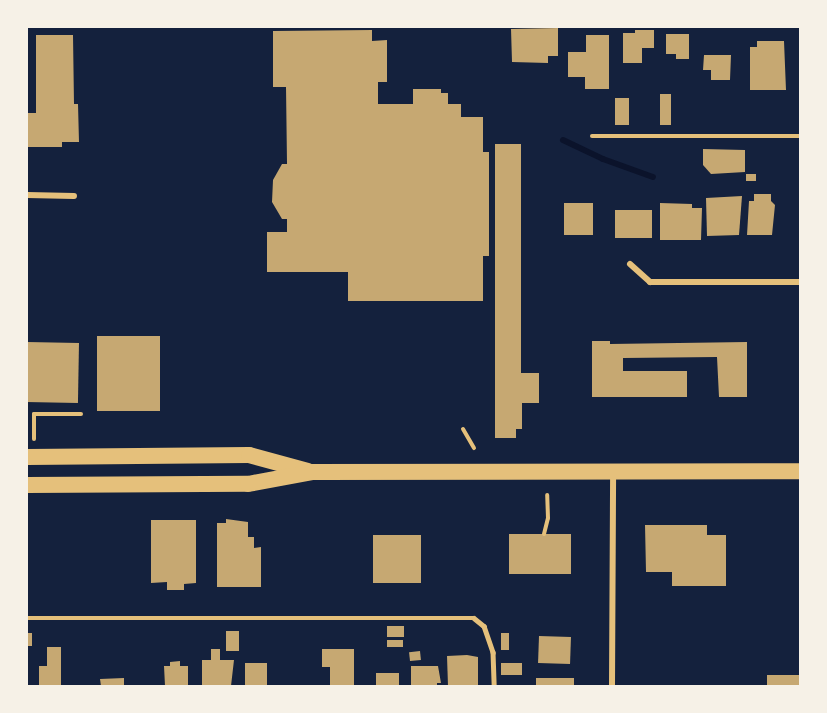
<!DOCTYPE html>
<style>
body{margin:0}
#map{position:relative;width:827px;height:713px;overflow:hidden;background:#14213d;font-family:Cabin,sans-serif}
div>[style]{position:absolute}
.stream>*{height:6px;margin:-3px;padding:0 3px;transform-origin:3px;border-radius:3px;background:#0b132b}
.building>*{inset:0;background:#c6a872;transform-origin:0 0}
.path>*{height:4px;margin:-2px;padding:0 2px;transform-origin:2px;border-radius:2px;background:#e5c07b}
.service>*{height:4.5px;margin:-2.25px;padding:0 2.25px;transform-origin:2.25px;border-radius:2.25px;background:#e5c07b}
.minor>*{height:6px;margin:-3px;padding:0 3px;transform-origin:3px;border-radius:3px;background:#e5c07b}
.trunk>*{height:16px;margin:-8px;padding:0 8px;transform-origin:8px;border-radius:8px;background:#e5c07b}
span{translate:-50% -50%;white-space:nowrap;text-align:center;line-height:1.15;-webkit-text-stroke:4.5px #f6f1e7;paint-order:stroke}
.frame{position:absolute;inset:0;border:28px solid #f6f1e7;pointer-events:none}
</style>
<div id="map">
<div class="stream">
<div style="left:563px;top:140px;width:44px;rotate:25.4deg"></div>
<div style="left:603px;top:159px;width:53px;rotate:19.8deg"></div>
</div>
<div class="building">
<div style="clip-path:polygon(558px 28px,558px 56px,548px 56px,548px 63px,512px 62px,511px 29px)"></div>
<div style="clip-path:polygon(372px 30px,372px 41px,387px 40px,387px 82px,378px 82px,378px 104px,413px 104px,413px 89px,441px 89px,441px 93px,448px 93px,448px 104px,461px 104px,461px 117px,483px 117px,483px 152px,489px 152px,489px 256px,483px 256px,483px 301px,348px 301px,348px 272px,267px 272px,267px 232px,287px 232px,287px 219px,282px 219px,272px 202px,273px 180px,282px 164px,287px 164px,286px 87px,273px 87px,273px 31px)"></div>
<div style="clip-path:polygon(635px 30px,654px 30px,654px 48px,642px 48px,642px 63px,623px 63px,623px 33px,635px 33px)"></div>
<div style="clip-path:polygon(666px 34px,689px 34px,689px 59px,676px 59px,676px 54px,666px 54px)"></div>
<div style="clip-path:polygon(36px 35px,73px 35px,74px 104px,78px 104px,79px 142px,62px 142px,62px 147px,27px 147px,27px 113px,36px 113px)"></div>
<div style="clip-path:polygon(586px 35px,609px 35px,609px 89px,585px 89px,585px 77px,568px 77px,568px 52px,586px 52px)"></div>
<div style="clip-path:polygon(757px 41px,784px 41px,786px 90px,750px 90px,750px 47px,757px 47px)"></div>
<div style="clip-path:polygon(704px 55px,731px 55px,730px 80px,711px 80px,711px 70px,703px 70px)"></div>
<div style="left:660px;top:94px;width:11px;height:31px"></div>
<div style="left:615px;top:98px;width:14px;height:27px"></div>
<div style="clip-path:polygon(495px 144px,521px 144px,521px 373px,539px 373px,539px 403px,522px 403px,522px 429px,516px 429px,516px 438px,495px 438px)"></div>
<div style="clip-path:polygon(703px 149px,745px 150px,745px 172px,711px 174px,703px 165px)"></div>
<div style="left:746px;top:174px;width:10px;height:7px"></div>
<div style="clip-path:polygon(754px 194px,771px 194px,771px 201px,775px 205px,772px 235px,747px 235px,749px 201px,754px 201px)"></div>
<div style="clip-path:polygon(742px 196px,739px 235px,707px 236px,706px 198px)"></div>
<div style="left:564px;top:203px;width:29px;height:32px"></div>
<div style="clip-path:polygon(660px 203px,692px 204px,692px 208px,702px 208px,701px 240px,660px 240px)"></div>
<div style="left:652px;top:210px;width:28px;height:37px;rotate:90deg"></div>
<div style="left:97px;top:336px;width:63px;height:75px"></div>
<div style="clip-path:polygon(592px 341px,610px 341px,610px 344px,747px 342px,747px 397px,719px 397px,717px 357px,623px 358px,623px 371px,687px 371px,687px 397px,592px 397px)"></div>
<div style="left:27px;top:342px;width:52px;height:60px;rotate:1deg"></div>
<div style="clip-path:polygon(226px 519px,248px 522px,248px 537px,254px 537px,254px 548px,261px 547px,261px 587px,217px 587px,217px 523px,226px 523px)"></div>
<div style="clip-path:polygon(151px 520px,196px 520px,196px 583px,184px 584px,184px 590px,167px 590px,167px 582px,151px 583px)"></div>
<div style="clip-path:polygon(645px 525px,707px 525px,707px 535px,726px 535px,726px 586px,672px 586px,672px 572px,646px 572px)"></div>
<div style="left:509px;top:534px;width:62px;height:40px"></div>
<div style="left:373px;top:535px;width:48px;height:48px"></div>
<div style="left:387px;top:626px;width:17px;height:11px"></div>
<div style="left:226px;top:631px;width:13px;height:20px"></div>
<div style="left:27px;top:633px;width:5px;height:13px"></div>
<div style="left:501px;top:633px;width:8px;height:17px"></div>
<div style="left:539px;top:636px;width:32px;height:27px;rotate:2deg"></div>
<div style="left:387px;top:640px;width:16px;height:7px"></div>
<div style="clip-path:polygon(47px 647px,61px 647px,61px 686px,39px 686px,39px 666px,47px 666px)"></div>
<div style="clip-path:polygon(211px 649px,220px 649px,220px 660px,234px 660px,231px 686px,202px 686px,202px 660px,211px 660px)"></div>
<div style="clip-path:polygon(322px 649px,354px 649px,354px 686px,330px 686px,330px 667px,322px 667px)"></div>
<div style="left:420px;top:651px;width:9px;height:11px;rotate:84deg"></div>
<div style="clip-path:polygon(467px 655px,478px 657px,478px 686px,448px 686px,447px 656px)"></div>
<div style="clip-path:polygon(180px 661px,180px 666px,188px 666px,188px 686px,165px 686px,164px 666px,170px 666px,170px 662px)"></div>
<div style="left:245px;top:663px;width:22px;height:23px"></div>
<div style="left:501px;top:663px;width:21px;height:12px"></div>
<div style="clip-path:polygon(411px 666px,438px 666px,441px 683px,437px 683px,437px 686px,411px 686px)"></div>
<div style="left:399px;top:673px;width:13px;height:23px;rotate:90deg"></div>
<div style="left:767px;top:675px;width:33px;height:11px"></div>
<div style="clip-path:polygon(124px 678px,124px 686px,101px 686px,100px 679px)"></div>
<div style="left:574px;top:678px;width:8px;height:38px;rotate:90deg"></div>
</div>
<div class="path">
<div style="left:463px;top:429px;width:22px;rotate:60deg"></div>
<div style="left:34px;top:439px;width:25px;rotate:-90deg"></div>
<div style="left:34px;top:414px;width:47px"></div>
<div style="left:544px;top:534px;width:16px;rotate:-76deg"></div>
<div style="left:548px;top:518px;width:23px;rotate:-92deg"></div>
</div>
<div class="service">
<div style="left:592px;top:136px;width:208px"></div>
<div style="left:27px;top:618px;width:447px"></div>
<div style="left:474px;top:618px;width:13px;rotate:39deg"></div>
<div style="left:484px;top:626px;width:28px;rotate:71deg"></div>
<div style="left:493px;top:652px;width:34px;rotate:88deg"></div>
</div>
<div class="minor">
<div style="left:27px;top:195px;width:47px;rotate:1.2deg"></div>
<div style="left:630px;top:264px;width:27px;rotate:42deg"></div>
<div style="left:650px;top:282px;width:150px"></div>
<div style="left:612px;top:686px;width:212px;rotate:-89.7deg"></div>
</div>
<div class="trunk">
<div style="left:27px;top:457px;width:222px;rotate:-0.5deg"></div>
<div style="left:249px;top:455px;width:61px;rotate:15.2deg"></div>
<div style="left:27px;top:485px;width:221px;rotate:-0.3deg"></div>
<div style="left:248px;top:484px;width:65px;rotate:-10.6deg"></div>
<div style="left:312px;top:472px;width:488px;rotate:-0.1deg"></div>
</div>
<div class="frame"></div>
</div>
